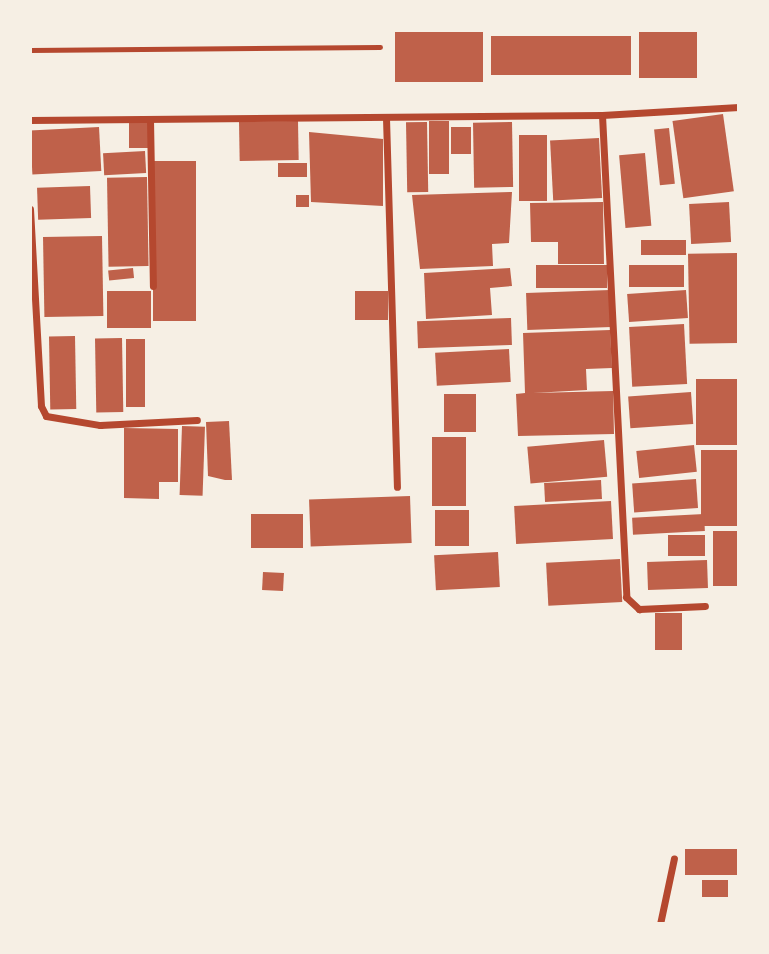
<!DOCTYPE html>
<style>
body{margin:0}
#map{position:relative;width:769px;height:954px;overflow:hidden;background:#f6efe4;font-family:"Asap Condensed",sans-serif}
div>[style]{position:absolute}
.building>*{inset:0;background:#bf614a;transform-origin:0 0}
.service>*{height:5px;margin:-2.5px;padding:0 2.5px;transform-origin:2.5px;border-radius:2.5px;background:#b5482f}
.minor>*{height:7px;margin:-3.5px;padding:0 3.5px;transform-origin:3.5px;border-radius:3.5px;background:#b5482f}
span{translate:-50% -50%;white-space:nowrap;text-align:center;line-height:1.15;-webkit-text-stroke:5px #f6efe4;paint-order:stroke}
.frame{position:absolute;inset:0;border:32px solid #f6efe4;pointer-events:none}
</style>
<div id="map">
<div class="building">
<div style="left:395px;top:30px;width:88px;height:52px"></div>
<div style="left:639px;top:30px;width:58px;height:48px"></div>
<div style="left:491px;top:36px;width:140px;height:39px"></div>
<div style="left:723px;top:114px;width:78px;height:51px;rotate:82deg"></div>
<div style="left:129px;top:121px;width:20px;height:27px"></div>
<div style="left:298px;top:121px;width:39px;height:59px;rotate:89deg"></div>
<div style="left:429px;top:121px;width:20px;height:53px"></div>
<div style="left:427px;top:122px;width:70px;height:21px;rotate:89deg"></div>
<div style="left:512px;top:122px;width:65px;height:39px;rotate:89deg"></div>
<div style="left:99px;top:127px;width:44px;height:69px;rotate:87deg"></div>
<div style="left:451px;top:127px;width:20px;height:27px"></div>
<div style="left:669px;top:128px;width:56px;height:15px;rotate:84deg"></div>
<div style="clip-path:polygon(309px 132px,383px 139px,383px 206px,311px 202px)"></div>
<div style="left:519px;top:135px;width:28px;height:66px"></div>
<div style="left:599px;top:138px;width:60px;height:49px;rotate:87deg"></div>
<div style="left:145px;top:151px;width:22px;height:42px;rotate:87deg"></div>
<div style="left:645px;top:153px;width:73px;height:26px;rotate:85deg"></div>
<div style="left:153px;top:161px;width:43px;height:160px"></div>
<div style="left:278px;top:163px;width:29px;height:14px"></div>
<div style="left:147px;top:177px;width:89px;height:40px;rotate:89deg"></div>
<div style="left:90px;top:186px;width:32px;height:53px;rotate:88deg"></div>
<div style="clip-path:polygon(512px 192px,509px 243px,492px 244px,493px 266px,420px 269px,412px 195px)"></div>
<div style="left:296px;top:195px;width:13px;height:12px"></div>
<div style="clip-path:polygon(603px 202px,604px 264px,558px 264px,558px 242px,531px 242px,530px 203px)"></div>
<div style="left:729px;top:202px;width:40px;height:40px;rotate:87deg"></div>
<div style="left:102px;top:236px;width:80px;height:59px;rotate:89deg"></div>
<div style="left:686px;top:240px;width:15px;height:45px;rotate:90deg"></div>
<div style="left:737px;top:253px;width:90px;height:49px;rotate:89deg"></div>
<div style="left:607px;top:265px;width:23px;height:71px;rotate:90deg"></div>
<div style="left:629px;top:265px;width:55px;height:22px"></div>
<div style="left:133px;top:268px;width:10px;height:25px;rotate:84deg"></div>
<div style="clip-path:polygon(510px 268px,512px 286px,490px 288px,492px 315px,426px 319px,424px 273px)"></div>
<div style="left:610px;top:290px;width:37px;height:84px;rotate:88deg"></div>
<div style="left:686px;top:290px;width:28px;height:59px;rotate:86deg"></div>
<div style="left:151px;top:291px;width:37px;height:44px;rotate:90deg"></div>
<div style="left:355px;top:291px;width:33px;height:29px"></div>
<div style="left:511px;top:318px;width:27px;height:94px;rotate:88deg"></div>
<div style="left:684px;top:324px;width:60px;height:55px;rotate:87deg"></div>
<div style="clip-path:polygon(610px 330px,612px 368px,586px 369px,587px 390px,533px 393px,613px 391px,614px 434px,518px 436px,516px 394px,525px 393px,523px 333px)"></div>
<div style="left:75px;top:336px;width:73px;height:26px;rotate:89deg"></div>
<div style="left:122px;top:338px;width:74px;height:27px;rotate:89deg"></div>
<div style="left:126px;top:339px;width:19px;height:68px"></div>
<div style="left:509px;top:349px;width:33px;height:74px;rotate:87deg"></div>
<div style="left:739px;top:379px;width:66px;height:43px;rotate:90deg"></div>
<div style="left:691px;top:392px;width:32px;height:63px;rotate:86deg"></div>
<div style="left:444px;top:394px;width:32px;height:38px"></div>
<div style="clip-path:polygon(229px 421px,232px 480px,225px 480px,208px 476px,206px 422px)"></div>
<div style="left:182px;top:426px;width:23px;height:69px;rotate:2deg"></div>
<div style="clip-path:polygon(124px 428px,178px 429px,178px 482px,159px 482px,159px 499px,124px 498px)"></div>
<div style="left:432px;top:437px;width:34px;height:69px"></div>
<div style="left:604px;top:440px;width:37px;height:77px;rotate:85deg"></div>
<div style="left:694px;top:445px;width:27px;height:58px;rotate:84deg"></div>
<div style="left:739px;top:450px;width:76px;height:38px;rotate:90deg"></div>
<div style="left:696px;top:479px;width:29px;height:64px;rotate:86deg"></div>
<div style="left:601px;top:480px;width:19px;height:57px;rotate:87deg"></div>
<div style="left:410px;top:496px;width:47px;height:101px;rotate:88deg"></div>
<div style="left:611px;top:501px;width:38px;height:97px;rotate:87deg"></div>
<div style="left:435px;top:510px;width:34px;height:36px"></div>
<div style="left:251px;top:514px;width:52px;height:34px"></div>
<div style="left:704px;top:514px;width:17px;height:72px;rotate:87deg"></div>
<div style="left:739px;top:531px;width:55px;height:26px;rotate:90deg"></div>
<div style="left:705px;top:535px;width:21px;height:37px;rotate:90deg"></div>
<div style="left:498px;top:552px;width:35px;height:64px;rotate:87deg"></div>
<div style="left:620px;top:559px;width:43px;height:74px;rotate:87deg"></div>
<div style="left:707px;top:560px;width:28px;height:60px;rotate:88deg"></div>
<div style="left:263px;top:572px;width:21px;height:18px;rotate:3deg"></div>
<div style="left:655px;top:613px;width:27px;height:37px"></div>
<div style="left:739px;top:849px;width:26px;height:54px;rotate:90deg"></div>
<div style="left:702px;top:880px;width:26px;height:17px"></div>
</div>
<div class="service">
<div style="left:30px;top:50px;width:350px;rotate:-0.5deg"></div>
</div>
<div class="minor">
<div style="left:602px;top:115px;width:483px;rotate:87.1deg"></div>
<div style="left:626px;top:597px;width:18px;rotate:43deg"></div>
<div style="left:639px;top:609px;width:66px;rotate:-2.6deg"></div>
<div style="left:386px;top:118px;width:369px;rotate:88.3deg"></div>
<div style="left:150px;top:119px;width:167px;rotate:89deg"></div>
<div style="left:30px;top:120px;width:572px;rotate:-0.5deg"></div>
<div style="left:602px;top:115px;width:137px;rotate:-3.3deg"></div>
<div style="left:30px;top:209px;width:197px;rotate:86.8deg"></div>
<div style="left:41px;top:406px;width:11px;rotate:63deg"></div>
<div style="left:46px;top:416px;width:55px;rotate:9.5deg"></div>
<div style="left:100px;top:425px;width:97px;rotate:-3deg"></div>
<div style="left:660px;top:924px;width:67px;rotate:-78deg"></div>
</div>
<div class="frame"></div>
</div>
